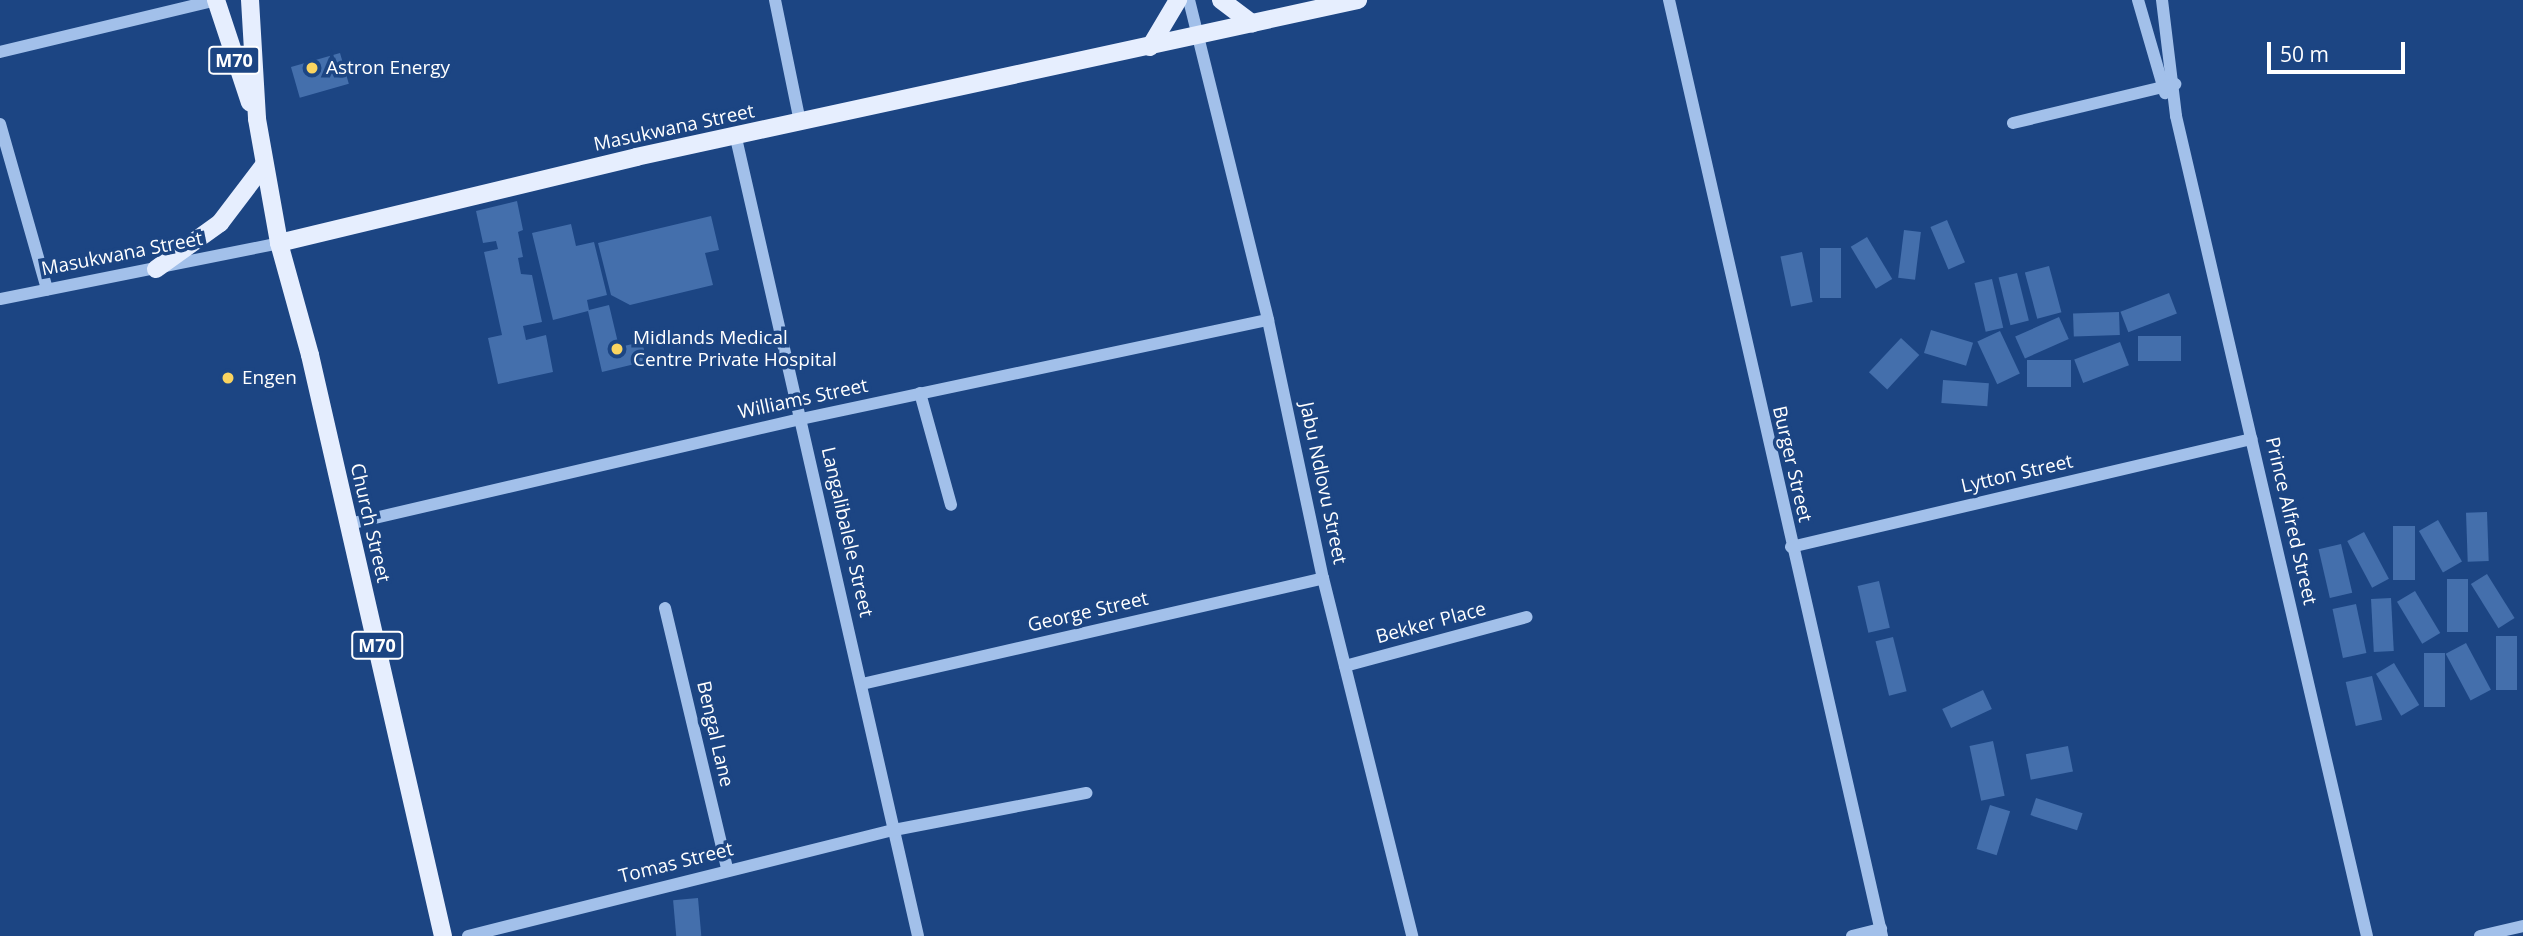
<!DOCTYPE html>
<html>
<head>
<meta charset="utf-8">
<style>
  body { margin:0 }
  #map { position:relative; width:2523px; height:936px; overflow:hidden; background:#1c4583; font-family:"Open Sans",sans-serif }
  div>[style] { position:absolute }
  .building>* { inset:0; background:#446fac; transform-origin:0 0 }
  .minor>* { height:12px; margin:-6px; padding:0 6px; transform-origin:6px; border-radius:6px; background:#a2c0ea }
  .major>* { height:18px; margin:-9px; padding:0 9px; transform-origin:9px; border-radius:9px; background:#e6eefe }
  .dots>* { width:19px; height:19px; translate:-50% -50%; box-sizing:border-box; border:4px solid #1c4583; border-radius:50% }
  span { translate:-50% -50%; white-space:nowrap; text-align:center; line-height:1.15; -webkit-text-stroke:7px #1c4583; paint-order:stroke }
  .shield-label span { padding:2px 5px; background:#1c4583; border:2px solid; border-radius:5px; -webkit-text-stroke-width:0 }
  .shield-label { font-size:18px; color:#fff; font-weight:700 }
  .poi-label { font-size:19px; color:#fff }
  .left { translate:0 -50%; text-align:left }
  .street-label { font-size:19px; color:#fff }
  .scale { position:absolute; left:2267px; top:42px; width:138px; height:32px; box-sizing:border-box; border:4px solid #fff; border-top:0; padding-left:9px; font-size:21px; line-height:24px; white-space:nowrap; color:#fff; -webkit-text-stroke:5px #1c4583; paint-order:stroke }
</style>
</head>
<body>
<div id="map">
  <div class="building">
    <i style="left:340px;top:53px;width:32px;height:51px;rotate:74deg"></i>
    <i style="clip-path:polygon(517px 201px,523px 230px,518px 232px,523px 257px,518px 258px,521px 274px,532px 275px,542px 322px,523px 326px,526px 340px,546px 335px,553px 372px,498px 384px,488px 338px,502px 335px,484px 252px,498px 249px,496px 241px,483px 243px,476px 211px)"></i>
    <i style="clip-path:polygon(711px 216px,719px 250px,705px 253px,713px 285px,630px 305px,611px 295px,598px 243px)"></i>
    <i style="left:1947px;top:220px;width:46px;height:18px;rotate:67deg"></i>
    <i style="clip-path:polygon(571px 224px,576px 246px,594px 242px,607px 295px,587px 300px,589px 310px,609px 305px,619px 347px,642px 342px,647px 361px,602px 372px,588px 311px,553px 320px,532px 233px)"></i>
    <i style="left:1904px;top:230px;width:17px;height:48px;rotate:7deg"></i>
    <i style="left:1867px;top:237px;width:49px;height:19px;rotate:59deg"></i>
    <i style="left:1820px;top:248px;width:21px;height:50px"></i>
    <i style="left:1802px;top:252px;width:51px;height:22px;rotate:78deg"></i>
    <i style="left:2049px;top:266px;width:48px;height:25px;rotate:75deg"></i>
    <i style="left:2017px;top:273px;width:49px;height:19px;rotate:76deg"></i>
    <i style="left:1992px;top:279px;width:50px;height:18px;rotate:77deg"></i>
    <i style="left:2169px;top:293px;width:22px;height:52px;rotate:69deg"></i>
    <i style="left:2119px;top:312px;width:23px;height:46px;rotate:88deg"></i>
    <i style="left:2059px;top:317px;width:24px;height:48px;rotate:66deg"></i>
    <i style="left:1931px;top:330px;width:44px;height:24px;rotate:17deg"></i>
    <i style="left:2000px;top:331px;width:47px;height:25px;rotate:65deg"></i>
    <i style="left:2138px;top:336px;width:43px;height:25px"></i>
    <i style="left:1901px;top:338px;width:25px;height:47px;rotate:43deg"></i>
    <i style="left:2120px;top:342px;width:25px;height:49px;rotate:69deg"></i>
    <i style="left:2071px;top:360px;width:27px;height:44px;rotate:90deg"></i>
    <i style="left:1943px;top:380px;width:46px;height:23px;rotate:4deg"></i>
    <i style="left:2487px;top:512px;width:49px;height:21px;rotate:88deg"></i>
    <i style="left:2438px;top:520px;width:48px;height:22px;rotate:60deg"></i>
    <i style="left:2415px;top:526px;width:54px;height:22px;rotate:90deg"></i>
    <i style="left:2364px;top:532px;width:53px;height:19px;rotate:62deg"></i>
    <i style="left:2341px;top:544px;width:50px;height:23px;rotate:77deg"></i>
    <i style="left:2487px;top:574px;width:52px;height:19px;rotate:58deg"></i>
    <i style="left:2447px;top:579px;width:21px;height:53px"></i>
    <i style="left:1879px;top:581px;width:48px;height:22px;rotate:77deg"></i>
    <i style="left:2415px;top:591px;width:49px;height:21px;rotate:59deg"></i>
    <i style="left:2391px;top:598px;width:53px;height:20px;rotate:87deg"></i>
    <i style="left:2356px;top:604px;width:50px;height:24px;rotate:78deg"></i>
    <i style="left:2496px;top:636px;width:21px;height:54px"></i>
    <i style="left:1893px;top:637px;width:56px;height:18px;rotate:76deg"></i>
    <i style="left:2466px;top:643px;width:53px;height:23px;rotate:62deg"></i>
    <i style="left:2424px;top:653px;width:21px;height:54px"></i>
    <i style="left:2394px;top:663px;width:49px;height:21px;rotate:59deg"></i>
    <i style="left:2372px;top:676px;width:45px;height:27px;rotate:77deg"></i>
    <i style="left:1983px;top:690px;width:21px;height:45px;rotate:65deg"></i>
    <i style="left:1993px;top:741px;width:56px;height:24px;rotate:78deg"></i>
    <i style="left:2068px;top:746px;width:26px;height:43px;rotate:79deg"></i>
    <i style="left:2036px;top:798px;width:49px;height:18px;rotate:18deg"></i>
    <i style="left:1990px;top:805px;width:21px;height:46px;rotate:17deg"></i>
    <i style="left:698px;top:898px;width:38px;height:25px;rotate:85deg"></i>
  </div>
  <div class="minor">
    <i style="left:775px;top:0;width:125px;rotate:78.4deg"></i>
    <i style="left:1189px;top:0;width:330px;rotate:76.1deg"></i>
    <i style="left:1268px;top:320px;width:264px;rotate:78deg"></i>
    <i style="left:1323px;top:578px;width:369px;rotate:76deg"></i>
    <i style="left:1669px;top:0;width:960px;rotate:77.18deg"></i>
    <i style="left:2138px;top:0;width:97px;rotate:73.8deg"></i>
    <i style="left:2162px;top:0;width:117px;rotate:83.1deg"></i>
    <i style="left:2176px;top:116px;width:842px;rotate:76.89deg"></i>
    <i style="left:0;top:52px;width:222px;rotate:-13.5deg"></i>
    <i style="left:2013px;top:123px;width:167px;rotate:-13.5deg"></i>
    <i style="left:0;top:124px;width:172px;rotate:74.1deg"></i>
    <i style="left:736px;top:138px;width:818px;rotate:77.15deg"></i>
    <i style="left:0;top:299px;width:285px;rotate:-11.3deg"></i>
    <i style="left:920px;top:393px;width:116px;rotate:74.5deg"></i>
    <i style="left:349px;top:524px;width:464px;rotate:-13.1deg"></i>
    <i style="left:801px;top:419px;width:477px;rotate:-12deg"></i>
    <i style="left:1791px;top:547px;width:473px;rotate:-13.2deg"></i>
    <i style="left:665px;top:608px;width:268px;rotate:76.6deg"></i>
    <i style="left:1345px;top:666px;width:188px;rotate:-15.1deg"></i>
    <i style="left:862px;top:684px;width:473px;rotate:-12.9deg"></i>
    <i style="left:468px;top:936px;width:439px;rotate:-14deg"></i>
    <i style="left:894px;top:830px;width:196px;rotate:-10.9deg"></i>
    <i style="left:1852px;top:936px;width:30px;rotate:-14deg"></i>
    <i style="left:2480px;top:936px;width:44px;rotate:-13.1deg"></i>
  </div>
  <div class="major">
    <i style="left:216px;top:0;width:108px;rotate:71.7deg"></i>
    <i style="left:250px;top:0;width:119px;rotate:86.6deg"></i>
    <i style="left:257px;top:119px;width:126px;rotate:79.9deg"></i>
    <i style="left:279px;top:243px;width:116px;rotate:74.5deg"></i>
    <i style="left:310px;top:355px;width:596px;rotate:77.11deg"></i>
    <i style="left:1221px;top:0;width:39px;rotate:37deg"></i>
    <i style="left:1150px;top:47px;width:55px;rotate:-59.2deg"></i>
    <i style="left:279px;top:243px;width:367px;rotate:-13.5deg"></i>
    <i style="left:636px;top:157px;width:739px;rotate:-12.27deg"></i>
    <i style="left:156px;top:269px;width:79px;rotate:-35.7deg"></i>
    <i style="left:220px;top:223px;width:73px;rotate:-52.8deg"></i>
  </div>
  <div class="dots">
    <i style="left:312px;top:68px;background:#fad460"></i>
    <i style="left:617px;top:349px;background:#fad460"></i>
    <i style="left:228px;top:378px;background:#fad460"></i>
  </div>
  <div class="shield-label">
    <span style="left:234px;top:60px">M70</span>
    <span style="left:377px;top:645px">M70</span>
  </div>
  <div class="poi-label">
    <span class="left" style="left:326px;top:68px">Astron Energy</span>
    <span class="left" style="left:633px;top:349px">Midlands Medical<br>Centre Private Hospital</span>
    <span class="left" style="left:242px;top:378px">Engen</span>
  </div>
  <div class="street-label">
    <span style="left:674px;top:128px;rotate:-12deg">Masukwana Street</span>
    <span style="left:122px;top:254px;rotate:-11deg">Masukwana Street</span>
    <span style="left:803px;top:399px;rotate:-12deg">Williams Street</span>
    <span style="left:1792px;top:464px;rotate:77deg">Burger Street</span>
    <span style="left:2017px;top:474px;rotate:-13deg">Lytton Street</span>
    <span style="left:1323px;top:483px;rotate:78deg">Jabu Ndlovu Street</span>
    <span style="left:2291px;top:521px;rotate:77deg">Prince Alfred Street</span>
    <span style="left:370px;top:523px;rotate:77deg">Church Street</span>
    <span style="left:847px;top:532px;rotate:77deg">Langalibalele Street</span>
    <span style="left:1088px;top:612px;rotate:-13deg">George Street</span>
    <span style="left:1431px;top:623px;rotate:-15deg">Bekker Place</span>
    <span style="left:715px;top:734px;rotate:77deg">Bengal Lane</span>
    <span style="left:676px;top:863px;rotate:-14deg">Tomas Street</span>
  </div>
  <div class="scale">50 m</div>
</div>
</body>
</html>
